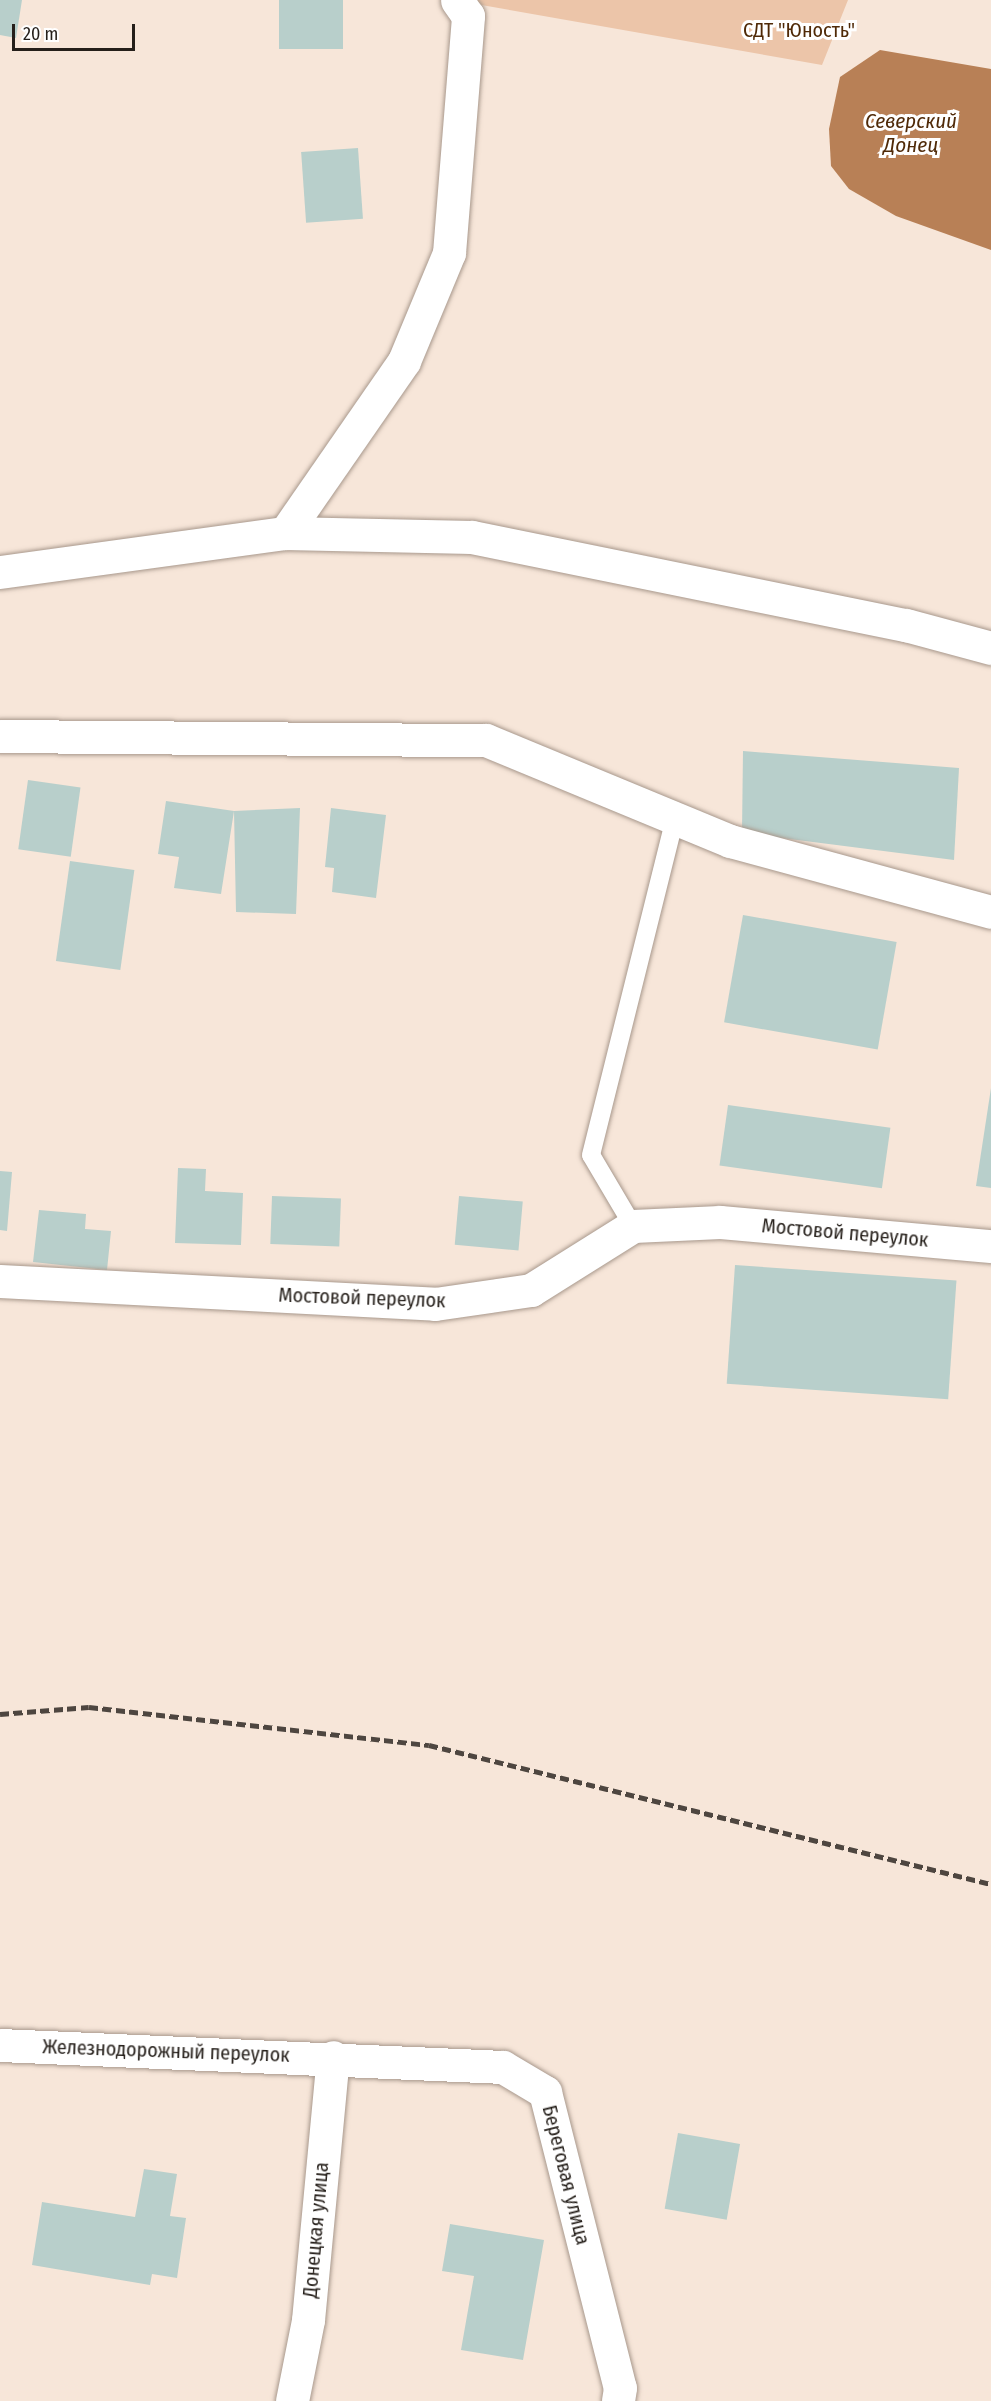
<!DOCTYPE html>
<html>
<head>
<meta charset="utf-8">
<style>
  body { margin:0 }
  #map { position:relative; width:991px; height:2401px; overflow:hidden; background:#f7e6d9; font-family:"Fira Sans Condensed",sans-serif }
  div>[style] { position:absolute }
  .green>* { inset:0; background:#ecc5a9 }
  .water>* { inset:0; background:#b88056 }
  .building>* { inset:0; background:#b8cfcb; transform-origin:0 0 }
  .roads { filter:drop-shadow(0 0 2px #a8988c) drop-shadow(0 0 2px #a8988c) }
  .lane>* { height:18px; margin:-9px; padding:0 9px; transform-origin:9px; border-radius:9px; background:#fff }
  .street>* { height:33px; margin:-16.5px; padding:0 16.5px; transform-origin:16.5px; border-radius:16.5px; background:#fff }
  .rail>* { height:4.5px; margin-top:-2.25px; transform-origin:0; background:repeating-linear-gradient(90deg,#4e4640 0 9px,transparent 0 13.5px) }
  span { translate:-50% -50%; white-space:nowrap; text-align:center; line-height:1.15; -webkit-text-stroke:6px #fff; paint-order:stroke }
  .park-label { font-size:20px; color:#4f2906 }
  .street-label { font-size:20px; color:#251f1a }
  .water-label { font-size:21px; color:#502a08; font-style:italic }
  .scale { position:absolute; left:12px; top:24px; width:123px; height:27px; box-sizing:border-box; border:3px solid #251f1a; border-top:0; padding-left:8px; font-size:18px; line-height:21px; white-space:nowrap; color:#251f1a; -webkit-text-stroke:4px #fff; paint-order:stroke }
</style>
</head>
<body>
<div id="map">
  <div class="green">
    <i style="clip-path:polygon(453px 0,848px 0,822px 65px)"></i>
  </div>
  <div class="water">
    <i style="clip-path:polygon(880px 50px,991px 69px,991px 250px,896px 216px,849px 189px,831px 166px,829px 129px,840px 77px)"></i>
  </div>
  <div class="building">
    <i style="clip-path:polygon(0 0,22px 0,16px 38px,0 35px)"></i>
    <i style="left:279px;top:0;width:64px;height:49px"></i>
    <i style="left:358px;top:148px;width:71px;height:57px;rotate:86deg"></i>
    <i style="clip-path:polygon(743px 751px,959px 768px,954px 860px,742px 833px)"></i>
    <i style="left:28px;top:780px;width:53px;height:70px;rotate:8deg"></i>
    <i style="clip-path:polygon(166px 801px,234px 811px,300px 808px,296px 914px,236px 912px,234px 811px,221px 894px,174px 888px,179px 857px,158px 854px)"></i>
    <i style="clip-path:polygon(331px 808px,386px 815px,376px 898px,332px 892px,334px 868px,325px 867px)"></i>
    <i style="left:70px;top:861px;width:65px;height:101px;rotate:8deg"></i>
    <i style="left:743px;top:915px;width:156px;height:109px;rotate:10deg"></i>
    <i style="clip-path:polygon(991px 1088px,991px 1188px,976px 1186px)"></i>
    <i style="left:728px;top:1105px;width:164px;height:61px;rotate:8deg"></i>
    <i style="clip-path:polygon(178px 1168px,206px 1169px,205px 1191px,243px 1193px,241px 1245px,175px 1243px)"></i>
    <i style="clip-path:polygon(0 1171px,12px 1172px,7px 1231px,0 1230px)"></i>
    <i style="left:272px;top:1196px;width:69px;height:48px;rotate:2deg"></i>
    <i style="left:459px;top:1196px;width:64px;height:49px;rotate:5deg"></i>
    <i style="clip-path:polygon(39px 1210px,86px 1214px,85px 1229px,111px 1231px,107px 1270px,33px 1262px)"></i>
    <i style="left:735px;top:1265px;width:222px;height:119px;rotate:4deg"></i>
    <i style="left:678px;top:2133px;width:63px;height:77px;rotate:10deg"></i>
    <i style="clip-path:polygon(144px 2169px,177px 2174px,170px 2216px,186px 2218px,177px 2278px,152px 2274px,150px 2285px,32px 2265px,42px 2202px,135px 2217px)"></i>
    <i style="clip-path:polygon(450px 2224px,544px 2240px,523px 2360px,461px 2350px,474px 2276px,442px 2271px)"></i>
  </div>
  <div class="roads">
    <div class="lane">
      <i style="left:633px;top:1226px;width:82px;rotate:-120.6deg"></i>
      <i style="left:591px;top:1155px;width:346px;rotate:-76deg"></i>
    </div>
    <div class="street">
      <i style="left:285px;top:533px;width:209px;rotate:-55.3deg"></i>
      <i style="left:404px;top:361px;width:117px;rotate:-67.4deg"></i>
      <i style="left:449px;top:253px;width:238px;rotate:-85.4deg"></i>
      <i style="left:468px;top:16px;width:19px;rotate:-125deg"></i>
      <i style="left:0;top:572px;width:288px;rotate:-7.8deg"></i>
      <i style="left:285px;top:533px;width:187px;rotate:1.2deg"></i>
      <i style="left:472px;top:537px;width:443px;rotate:11.5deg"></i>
      <i style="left:906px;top:625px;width:88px;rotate:15.1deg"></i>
      <i style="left:0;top:736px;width:486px;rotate:0.5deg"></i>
      <i style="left:486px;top:740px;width:264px;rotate:22.5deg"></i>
      <i style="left:730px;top:841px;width:270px;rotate:15.2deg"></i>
      <i style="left:0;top:1281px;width:436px;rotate:3deg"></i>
      <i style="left:435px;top:1304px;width:97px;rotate:-8.3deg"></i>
      <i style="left:531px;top:1290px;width:120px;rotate:-32.1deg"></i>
      <i style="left:633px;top:1226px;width:87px;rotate:-2.6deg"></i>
      <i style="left:720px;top:1222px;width:272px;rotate:5.1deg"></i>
      <i style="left:0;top:2045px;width:503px;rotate:2.5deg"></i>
      <i style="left:503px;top:2067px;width:49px;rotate:30.8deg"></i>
      <i style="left:545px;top:2092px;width:305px;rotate:75.8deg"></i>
      <i style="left:620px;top:2388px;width:13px;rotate:99deg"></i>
      <i style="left:292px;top:2401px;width:83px;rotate:-78.8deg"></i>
      <i style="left:308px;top:2320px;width:264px;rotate:-84.6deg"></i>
    </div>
  </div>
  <div class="rail">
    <i style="left:0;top:1714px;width:89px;rotate:-4.5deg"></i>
    <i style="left:89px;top:1707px;width:342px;rotate:6.4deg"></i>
    <i style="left:429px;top:1745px;width:579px;rotate:13.89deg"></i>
  </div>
  <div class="park-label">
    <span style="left:799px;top:30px">СДТ "Юность"</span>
  </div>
  <div class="street-label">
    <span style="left:845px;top:1233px;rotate:5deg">Мостовой переулок</span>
    <span style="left:362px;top:1298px;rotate:2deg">Мостовой переулок</span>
    <span style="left:166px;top:2051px;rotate:2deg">Железнодорожный переулок</span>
    <span style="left:566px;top:2175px;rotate:76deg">Береговая улица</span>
    <span style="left:316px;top:2230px;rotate:-85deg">Донецкая улица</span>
  </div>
  <div class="water-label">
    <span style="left:911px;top:133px">Северский<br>Донец</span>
  </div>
  <div class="scale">20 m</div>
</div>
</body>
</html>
